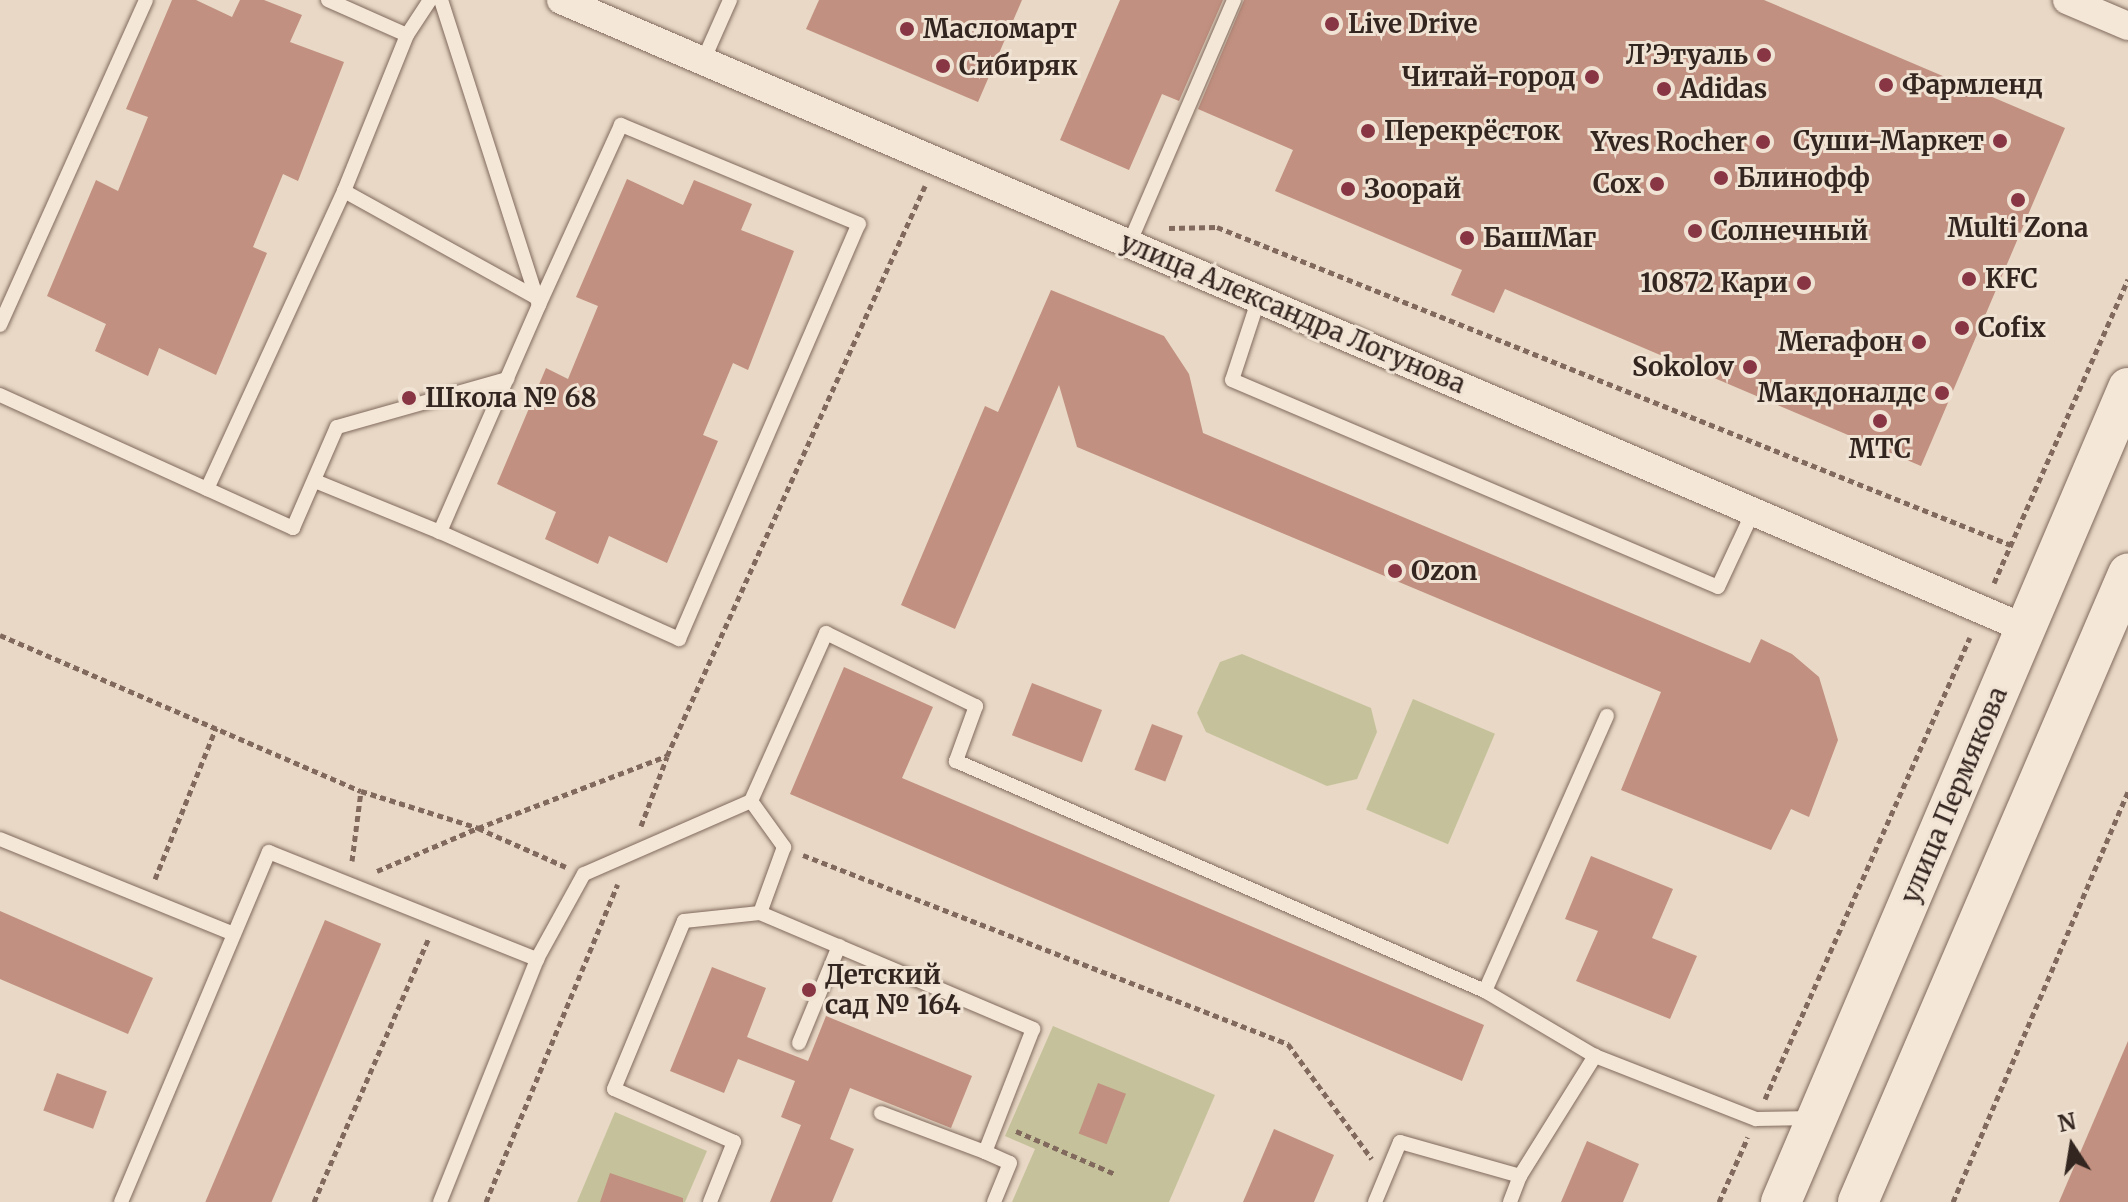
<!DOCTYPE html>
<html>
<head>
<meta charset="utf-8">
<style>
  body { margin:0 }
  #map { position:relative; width:2128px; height:1202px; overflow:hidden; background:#e8d8c5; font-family:Merriweather,serif }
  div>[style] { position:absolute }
  .green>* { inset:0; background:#c5c29b; transform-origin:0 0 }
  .building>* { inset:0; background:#c19080; transform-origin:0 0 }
  .path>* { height:5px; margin-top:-2.5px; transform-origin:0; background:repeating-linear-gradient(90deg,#816a5d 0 6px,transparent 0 10px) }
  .roads { filter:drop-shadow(0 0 2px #816a5d) drop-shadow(0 0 2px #816a5d) }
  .service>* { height:14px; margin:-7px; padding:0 7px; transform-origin:7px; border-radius:7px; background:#f4e7d7 }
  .minor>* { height:28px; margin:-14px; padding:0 14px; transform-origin:14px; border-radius:14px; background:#f4e7d7 }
  .secondary>* { height:40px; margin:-20px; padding:0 20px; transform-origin:20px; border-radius:20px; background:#f4e7d7 }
  .dots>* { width:22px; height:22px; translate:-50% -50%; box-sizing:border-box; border:4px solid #f0e3d4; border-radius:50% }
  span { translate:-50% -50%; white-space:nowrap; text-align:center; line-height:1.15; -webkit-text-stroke:6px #f0e3d4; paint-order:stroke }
  .poi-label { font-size:26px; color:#33251f; font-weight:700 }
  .left { translate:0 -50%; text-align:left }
  .right { translate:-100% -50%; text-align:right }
  .street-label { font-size:26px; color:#33251f }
  .north { position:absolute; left:2032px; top:1106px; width:80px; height:80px; -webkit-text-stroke:6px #f0e3d4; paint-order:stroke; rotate:348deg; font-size:22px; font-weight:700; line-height:32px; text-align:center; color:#33251f }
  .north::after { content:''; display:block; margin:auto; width:28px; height:36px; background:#33251f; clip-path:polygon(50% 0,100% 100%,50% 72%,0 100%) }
</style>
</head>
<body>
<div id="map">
  <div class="green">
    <i style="clip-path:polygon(1242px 654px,1371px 708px,1377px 732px,1357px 779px,1327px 786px,1206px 732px,1197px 713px,1220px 662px)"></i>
    <i style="left:1413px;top:699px;width:89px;height:120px;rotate:23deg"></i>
    <i style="clip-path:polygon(1053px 1026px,1215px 1095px,1169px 1202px,1012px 1202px,1035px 1149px,1005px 1136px)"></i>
    <i style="clip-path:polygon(615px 1112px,707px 1151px,685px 1202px,577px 1202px)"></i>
  </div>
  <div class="building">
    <i style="clip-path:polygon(172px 0,196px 0,232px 17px,240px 0,264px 0,302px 15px,290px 42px,344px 62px,298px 181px,283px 174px,253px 247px,267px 253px,216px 375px,159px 348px,148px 376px,95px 351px,106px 324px,47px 296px,96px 180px,118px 191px,148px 117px,126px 109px)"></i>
    <i style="clip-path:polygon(819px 0,1022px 0,978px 102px,806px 29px)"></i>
    <i style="clip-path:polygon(1120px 0,1223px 0,1179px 101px,1162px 94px,1129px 170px,1060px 140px)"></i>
    <i style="clip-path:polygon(1244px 0,1764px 0,2065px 128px,1921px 466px,1505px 289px,1494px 313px,1451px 295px,1462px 270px,1275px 191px,1293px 150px,1198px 109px)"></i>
    <i style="clip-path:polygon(627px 179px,683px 205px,694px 180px,752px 204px,741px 230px,794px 251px,748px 370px,733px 363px,703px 435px,718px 441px,667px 563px,609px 536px,598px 564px,545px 539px,556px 512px,497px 484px,546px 368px,568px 379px,598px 306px,576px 297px)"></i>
    <i style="clip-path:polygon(1051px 290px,1164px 336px,1189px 374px,1203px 433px,1750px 663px,1761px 639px,1792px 654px,1819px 677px,1838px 740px,1809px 817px,1791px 809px,1771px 850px,1621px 790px,1661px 692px,1077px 447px,1059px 385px,955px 629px,901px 605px,985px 406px,998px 412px)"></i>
    <i style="clip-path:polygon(844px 667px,933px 707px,902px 778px,1484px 1025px,1462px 1081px,790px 794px)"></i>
    <i style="left:1032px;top:683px;width:75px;height:56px;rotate:21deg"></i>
    <i style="left:1152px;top:724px;width:33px;height:49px;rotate:21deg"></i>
    <i style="clip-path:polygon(1591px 856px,1673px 889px,1652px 938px,1697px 956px,1670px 1019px,1576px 981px,1598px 931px,1565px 919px)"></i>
    <i style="clip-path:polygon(0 911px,153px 978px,128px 1034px,0 979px)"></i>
    <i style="left:325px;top:920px;width:61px;height:306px;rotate:23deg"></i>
    <i style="clip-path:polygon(712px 967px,766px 988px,747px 1037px,808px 1061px,826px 1016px,972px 1076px,951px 1128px,850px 1088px,830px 1139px,854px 1149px,832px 1202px,770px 1202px,801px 1125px,781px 1117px,795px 1081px,738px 1059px,724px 1093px,670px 1071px)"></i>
    <i style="clip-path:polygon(2128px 1041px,2128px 1202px,2059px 1202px)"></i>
    <i style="left:57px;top:1073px;width:53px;height:40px;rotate:20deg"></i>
    <i style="left:1098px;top:1083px;width:30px;height:54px;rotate:21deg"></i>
    <i style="clip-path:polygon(1274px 1129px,1334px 1155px,1314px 1202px,1243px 1202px)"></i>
    <i style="clip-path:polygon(1587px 1141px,1639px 1164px,1623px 1202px,1561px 1202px)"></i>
    <i style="clip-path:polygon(610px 1173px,683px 1198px,683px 1202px,600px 1202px)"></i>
  </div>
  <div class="path">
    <i style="left:1169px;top:228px;width:48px;rotate:-1.2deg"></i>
    <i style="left:1217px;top:227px;width:855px;rotate:21.83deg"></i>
    <i style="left:1994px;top:583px;width:332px;rotate:-66.2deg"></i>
    <i style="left:0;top:635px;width:393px;rotate:23.4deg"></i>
    <i style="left:361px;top:791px;width:123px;rotate:17.5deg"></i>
    <i style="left:478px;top:828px;width:202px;rotate:-20.9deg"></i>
    <i style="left:667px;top:756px;width:626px;rotate:-65.65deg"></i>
    <i style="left:641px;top:826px;width:74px;rotate:-69.4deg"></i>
    <i style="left:803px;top:855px;width:521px;rotate:21.29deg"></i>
    <i style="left:1288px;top:1044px;width:142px;rotate:53.9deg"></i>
    <i style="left:352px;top:861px;width:71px;rotate:-82.7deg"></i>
    <i style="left:377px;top:871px;width:110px;rotate:-23.1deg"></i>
    <i style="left:478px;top:828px;width:96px;rotate:23.9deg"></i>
    <i style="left:155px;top:879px;width:163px;rotate:-68deg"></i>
    <i style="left:1765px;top:1099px;width:505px;rotate:-66.07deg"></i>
    <i style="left:1016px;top:1131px;width:108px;rotate:23.5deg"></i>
    <i style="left:314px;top:1202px;width:289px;rotate:-66.5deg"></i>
    <i style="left:486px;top:1202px;width:344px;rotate:-67.5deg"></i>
    <i style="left:1719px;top:1202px;width:71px;rotate:-66deg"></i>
    <i style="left:1953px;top:1202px;width:446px;rotate:-66.9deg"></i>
  </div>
  <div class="roads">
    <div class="service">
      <i style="left:328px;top:0;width:86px;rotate:23.9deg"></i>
      <i style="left:407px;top:35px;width:168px;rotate:112deg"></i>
      <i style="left:344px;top:191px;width:221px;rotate:29deg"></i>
      <i style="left:441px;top:0;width:320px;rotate:72.2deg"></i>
      <i style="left:539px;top:305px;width:248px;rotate:113.6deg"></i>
      <i style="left:440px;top:532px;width:262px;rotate:24.1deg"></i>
      <i style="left:679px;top:639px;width:452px;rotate:-66.6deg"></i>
      <i style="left:859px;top:224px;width:258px;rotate:-157.4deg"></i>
      <i style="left:621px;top:125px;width:198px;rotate:114.5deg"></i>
      <i style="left:407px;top:35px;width:42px;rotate:-56.7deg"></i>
      <i style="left:703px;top:61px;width:67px;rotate:-66.1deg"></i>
      <i style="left:1129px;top:244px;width:266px;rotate:-66.7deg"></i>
      <i style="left:1259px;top:298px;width:86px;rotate:108.2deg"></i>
      <i style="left:1232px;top:380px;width:528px;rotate:23.07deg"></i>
      <i style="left:1718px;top:587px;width:83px;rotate:-65deg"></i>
      <i style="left:0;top:325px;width:356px;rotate:-65.8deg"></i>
      <i style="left:0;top:395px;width:322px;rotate:24.4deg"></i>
      <i style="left:293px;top:528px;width:110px;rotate:-66.5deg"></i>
      <i style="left:337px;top:427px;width:177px;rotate:-15.8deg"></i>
      <i style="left:315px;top:481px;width:135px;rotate:22.2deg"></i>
      <i style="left:207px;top:489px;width:328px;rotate:-65.3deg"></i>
      <i style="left:751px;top:801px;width:57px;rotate:54.3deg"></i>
      <i style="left:784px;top:847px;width:70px;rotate:110deg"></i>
      <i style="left:0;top:839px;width:250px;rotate:22.1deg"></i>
      <i style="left:1485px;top:991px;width:301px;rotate:-66.1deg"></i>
      <i style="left:799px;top:1043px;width:105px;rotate:-67.6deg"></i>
      <i style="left:881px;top:1113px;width:111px;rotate:20.6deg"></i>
      <i style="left:121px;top:1202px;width:380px;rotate:-67.1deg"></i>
      <i style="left:269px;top:852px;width:289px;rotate:21.8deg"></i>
      <i style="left:440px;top:1202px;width:262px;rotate:-68.2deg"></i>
      <i style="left:537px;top:959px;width:97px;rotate:-61.1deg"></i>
      <i style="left:584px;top:874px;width:182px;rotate:-23.6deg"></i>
      <i style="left:751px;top:801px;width:184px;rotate:-65.9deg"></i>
      <i style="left:826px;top:633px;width:167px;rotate:26deg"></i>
      <i style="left:976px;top:706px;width:59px;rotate:110deg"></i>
      <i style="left:956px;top:761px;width:577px;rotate:23.5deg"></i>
      <i style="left:1485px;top:991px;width:128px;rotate:30.6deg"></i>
      <i style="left:1595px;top:1056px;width:173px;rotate:21.4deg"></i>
      <i style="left:1756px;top:1119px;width:57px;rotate:-1deg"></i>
      <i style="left:710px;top:1202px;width:65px;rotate:-68.2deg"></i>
      <i style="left:734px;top:1142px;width:131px;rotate:-156.2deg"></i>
      <i style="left:614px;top:1089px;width:182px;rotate:-67.4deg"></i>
      <i style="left:684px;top:921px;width:76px;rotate:-6deg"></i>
      <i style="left:760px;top:913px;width:297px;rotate:23deg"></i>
      <i style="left:1033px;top:1029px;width:132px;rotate:111.3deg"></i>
      <i style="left:985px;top:1152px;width:27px;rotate:24deg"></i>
      <i style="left:1010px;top:1163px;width:42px;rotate:112.3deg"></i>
      <i style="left:1375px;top:1202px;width:65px;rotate:-67.4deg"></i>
      <i style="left:1400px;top:1142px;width:125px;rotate:15.8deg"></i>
      <i style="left:1520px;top:1176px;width:142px;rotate:-58deg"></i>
      <i style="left:1510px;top:1202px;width:28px;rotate:-69deg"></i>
    </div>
    <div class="minor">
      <i style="left:561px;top:0;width:1592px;rotate:23.23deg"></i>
      <i style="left:2067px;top:0;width:66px;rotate:23.1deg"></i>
    </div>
    <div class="secondary">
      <i style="left:1781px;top:1202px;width:885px;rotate:-66.91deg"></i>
      <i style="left:1858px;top:1202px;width:684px;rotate:-66.74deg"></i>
    </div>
  </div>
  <div class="dots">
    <i style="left:1332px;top:24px;background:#883544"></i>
    <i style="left:907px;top:29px;background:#883544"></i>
    <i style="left:1764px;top:55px;background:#883544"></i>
    <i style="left:943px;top:66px;background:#883544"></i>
    <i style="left:1592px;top:77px;background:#883544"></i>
    <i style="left:1886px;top:85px;background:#883544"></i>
    <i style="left:1664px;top:89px;background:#883544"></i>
    <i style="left:1368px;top:131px;background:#883544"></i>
    <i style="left:2000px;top:141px;background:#883544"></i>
    <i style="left:1763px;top:142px;background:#883544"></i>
    <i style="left:1721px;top:178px;background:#883544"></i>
    <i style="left:1657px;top:184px;background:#883544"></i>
    <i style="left:1348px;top:189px;background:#883544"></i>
    <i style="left:2018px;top:200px;background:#883544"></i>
    <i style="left:1695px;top:231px;background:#883544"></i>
    <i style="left:1467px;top:238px;background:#883544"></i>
    <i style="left:1969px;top:279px;background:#883544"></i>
    <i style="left:1804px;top:283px;background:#883544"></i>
    <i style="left:1962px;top:328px;background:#883544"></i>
    <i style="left:1919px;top:342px;background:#883544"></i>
    <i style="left:1750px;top:367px;background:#883544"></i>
    <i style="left:1942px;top:393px;background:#883544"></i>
    <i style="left:409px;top:398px;background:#883544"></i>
    <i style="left:1880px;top:421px;background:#883544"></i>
    <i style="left:1395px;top:571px;background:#883544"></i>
    <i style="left:809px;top:990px;background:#883544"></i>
  </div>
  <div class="poi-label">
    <span class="left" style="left:1348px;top:24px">Live Drive</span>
    <span class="left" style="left:923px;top:29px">Масломарт</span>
    <span class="right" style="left:1748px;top:55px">Л’Этуаль</span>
    <span class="left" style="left:959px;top:66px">Сибиряк</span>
    <span class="right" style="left:1576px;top:77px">Читай-город</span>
    <span class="left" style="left:1902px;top:85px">Фармленд</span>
    <span class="left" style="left:1680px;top:89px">Adidas</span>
    <span class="left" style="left:1384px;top:131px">Перекрёсток</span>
    <span class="right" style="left:1984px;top:141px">Суши-Маркет</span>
    <span class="right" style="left:1747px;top:142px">Yves Rocher</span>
    <span class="left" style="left:1737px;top:178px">Блинофф</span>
    <span class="right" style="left:1641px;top:184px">Cox</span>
    <span class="left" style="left:1364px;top:189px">Зоорай</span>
    <span style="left:2018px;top:228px">Multi Zona</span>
    <span class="left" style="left:1711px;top:231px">Солнечный</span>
    <span class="left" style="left:1483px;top:238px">БашМаг</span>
    <span class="left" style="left:1985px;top:279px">KFC</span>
    <span class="right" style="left:1788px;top:283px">10872 Кари</span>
    <span class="left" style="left:1978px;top:328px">Cofix</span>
    <span class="right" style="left:1903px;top:342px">Мегафон</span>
    <span class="right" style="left:1734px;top:367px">Sokolov</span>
    <span class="right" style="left:1926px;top:393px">Макдоналдс</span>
    <span class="left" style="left:425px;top:398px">Школа № 68</span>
    <span style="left:1880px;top:449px">МТС</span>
    <span class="left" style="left:1411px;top:571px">Ozon</span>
    <span class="left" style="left:825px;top:990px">Детский<br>сад № 164</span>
  </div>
  <div class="street-label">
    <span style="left:1293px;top:313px;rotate:23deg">улица Александра Логунова</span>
    <span style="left:1954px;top:795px;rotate:-67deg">улица Пермякова</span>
  </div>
  <div class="north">N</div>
</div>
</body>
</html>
